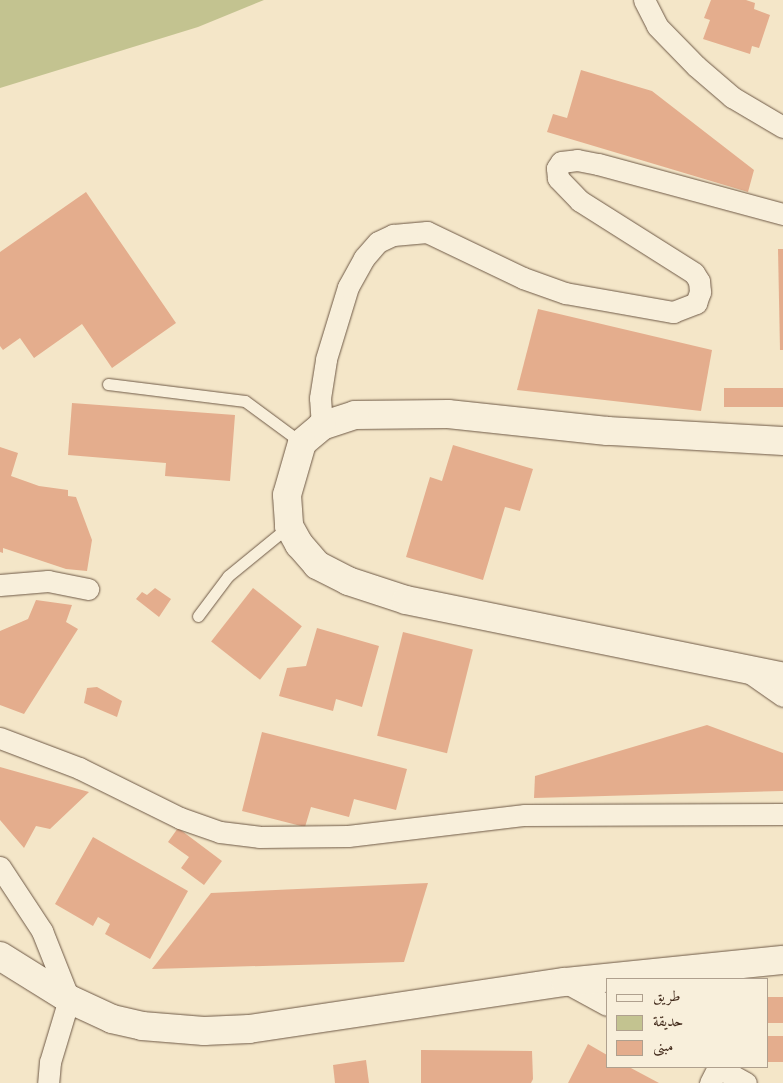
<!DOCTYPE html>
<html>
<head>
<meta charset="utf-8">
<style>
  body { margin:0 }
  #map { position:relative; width:783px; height:1083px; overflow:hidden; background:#f4e6c8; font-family:"Sorts Mill Goudy",Amiri,serif }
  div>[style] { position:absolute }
  .green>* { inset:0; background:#c3c390 }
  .building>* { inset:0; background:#e4ad8d; transform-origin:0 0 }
  .roads { filter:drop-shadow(0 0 1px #6e5946) drop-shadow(0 0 1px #6e5946) }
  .lane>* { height:11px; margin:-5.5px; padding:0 5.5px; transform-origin:5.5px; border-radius:5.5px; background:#f8efdb }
  .street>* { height:21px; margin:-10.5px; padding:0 10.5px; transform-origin:10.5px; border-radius:10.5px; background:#f8efdb }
  .secondary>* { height:28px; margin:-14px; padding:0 14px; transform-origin:14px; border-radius:14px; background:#f8efdb }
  span { translate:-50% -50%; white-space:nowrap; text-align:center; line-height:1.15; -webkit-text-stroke:4px #f8efdb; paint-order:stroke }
  .legend { position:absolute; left:606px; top:978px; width:162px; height:90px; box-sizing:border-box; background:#f8efdb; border:1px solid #afa08e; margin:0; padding:6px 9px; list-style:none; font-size:15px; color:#422a1b }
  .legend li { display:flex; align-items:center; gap:10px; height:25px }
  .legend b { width:25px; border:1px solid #afa08e }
</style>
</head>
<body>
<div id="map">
  <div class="green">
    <i style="clip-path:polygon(0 0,264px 0,198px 27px,0 88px)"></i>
  </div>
  <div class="building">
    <i style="clip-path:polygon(711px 0,746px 0,755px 3px,754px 9px,770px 15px,759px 48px,752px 46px,750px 54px,703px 39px,710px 20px,704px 18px)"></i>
    <i style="clip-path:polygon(581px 70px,652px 91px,754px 170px,748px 192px,547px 132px,553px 114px,567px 118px)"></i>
    <i style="clip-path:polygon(86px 192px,176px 323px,112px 368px,82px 324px,34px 358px,20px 338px,3px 350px,0 346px,0 252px)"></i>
    <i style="clip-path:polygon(778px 249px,783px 249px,783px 350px,780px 350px)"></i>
    <i style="clip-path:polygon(538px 309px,712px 350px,701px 411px,517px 390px)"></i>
    <i style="left:783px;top:388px;width:19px;height:59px;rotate:90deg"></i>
    <i style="clip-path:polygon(72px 403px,235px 415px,230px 481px,165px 476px,166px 463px,68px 455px)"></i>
    <i style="clip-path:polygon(453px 445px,533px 469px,520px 511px,505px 507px,483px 580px,406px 557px,430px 477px,442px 481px)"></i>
    <i style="clip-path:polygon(0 447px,18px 453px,11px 476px,39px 486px,68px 490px,68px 496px,76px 497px,92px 540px,87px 571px,66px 569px,3px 548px,3px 553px,0 552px)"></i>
    <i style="clip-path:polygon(155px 588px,171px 599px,159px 617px,136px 599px,142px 592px,147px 595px)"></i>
    <i style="left:253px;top:588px;width:62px;height:68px;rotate:38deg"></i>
    <i style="clip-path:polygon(36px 600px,72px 605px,66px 622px,78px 629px,24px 714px,0 705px,0 631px,28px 619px)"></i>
    <i style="clip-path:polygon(317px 628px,379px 646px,362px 707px,336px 699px,333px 711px,279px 696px,287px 668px,306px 666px)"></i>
    <i style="left:403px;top:632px;width:72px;height:107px;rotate:14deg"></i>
    <i style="clip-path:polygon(97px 687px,122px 701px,117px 717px,84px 703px,87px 688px)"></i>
    <i style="clip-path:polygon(707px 725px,783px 753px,783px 791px,534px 798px,535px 776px)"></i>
    <i style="clip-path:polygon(262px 732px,407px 769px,396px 810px,354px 799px,349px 817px,311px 807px,305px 827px,242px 811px)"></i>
    <i style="clip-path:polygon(0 767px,89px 792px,50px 829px,36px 826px,24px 848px,0 820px)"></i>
    <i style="clip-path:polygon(178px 828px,222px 861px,204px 885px,181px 868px,189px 857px,168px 842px)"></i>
    <i style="clip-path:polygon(93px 837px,188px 891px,150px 959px,105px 934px,110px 924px,98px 917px,93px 926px,55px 904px)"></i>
    <i style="clip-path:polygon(428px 883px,404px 962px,152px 969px,211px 893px)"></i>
    <i style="left:783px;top:997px;width:26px;height:16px;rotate:90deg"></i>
    <i style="left:783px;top:1036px;width:26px;height:16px;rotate:90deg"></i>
    <i style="clip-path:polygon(588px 1044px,607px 1055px,607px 1067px,629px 1067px,659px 1083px,568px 1083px)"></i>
    <i style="clip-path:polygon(421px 1050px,532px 1051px,533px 1079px,531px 1083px,421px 1083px)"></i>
    <i style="clip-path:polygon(366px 1060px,369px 1083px,335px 1083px,333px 1065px)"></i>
  </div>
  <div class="roads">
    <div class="lane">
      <i style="left:108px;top:384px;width:138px;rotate:7.1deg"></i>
      <i style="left:245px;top:401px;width:71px;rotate:36.4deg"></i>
      <i style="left:198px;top:616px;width:50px;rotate:-53.1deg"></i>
      <i style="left:228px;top:576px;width:79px;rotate:-39.3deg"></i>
    </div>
    <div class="street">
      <i style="left:644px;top:0;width:29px;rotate:63deg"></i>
      <i style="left:657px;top:26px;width:56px;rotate:45.7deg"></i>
      <i style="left:696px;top:66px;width:48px;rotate:40.7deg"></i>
      <i style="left:732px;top:97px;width:59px;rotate:30.5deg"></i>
      <i style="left:322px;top:426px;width:28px;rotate:-94deg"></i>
      <i style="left:320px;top:398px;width:39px;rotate:-81deg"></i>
      <i style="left:326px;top:359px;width:75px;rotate:-73deg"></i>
      <i style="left:348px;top:287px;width:33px;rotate:-61deg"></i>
      <i style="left:364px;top:258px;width:21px;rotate:-49deg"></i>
      <i style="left:378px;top:242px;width:17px;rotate:-25deg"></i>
      <i style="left:393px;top:235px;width:34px;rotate:-5deg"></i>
      <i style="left:427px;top:232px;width:106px;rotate:25.6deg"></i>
      <i style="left:523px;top:278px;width:45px;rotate:19.7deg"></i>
      <i style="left:565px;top:293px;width:110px;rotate:10deg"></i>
      <i style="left:673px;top:312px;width:25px;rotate:-21deg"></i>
      <i style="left:696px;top:303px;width:12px;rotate:-70deg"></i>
      <i style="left:700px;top:292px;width:11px;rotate:-95deg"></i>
      <i style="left:699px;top:281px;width:9px;rotate:-122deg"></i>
      <i style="left:694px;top:273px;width:135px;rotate:-147.7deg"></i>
      <i style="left:580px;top:201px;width:32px;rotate:-134deg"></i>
      <i style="left:558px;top:178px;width:10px;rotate:-96deg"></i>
      <i style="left:557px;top:168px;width:7px;rotate:-56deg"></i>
      <i style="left:561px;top:162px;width:16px;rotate:-7deg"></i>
      <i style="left:577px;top:160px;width:21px;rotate:11deg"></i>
      <i style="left:598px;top:164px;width:192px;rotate:15.1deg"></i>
      <i style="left:0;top:585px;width:48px;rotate:-4.8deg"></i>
      <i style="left:48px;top:581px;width:41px;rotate:11.3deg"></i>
      <i style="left:750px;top:673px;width:40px;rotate:34.9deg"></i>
      <i style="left:0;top:738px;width:85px;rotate:20.8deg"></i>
      <i style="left:79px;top:768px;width:113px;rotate:26.3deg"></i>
      <i style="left:180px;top:818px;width:42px;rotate:19.3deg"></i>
      <i style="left:220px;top:832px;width:39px;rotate:7deg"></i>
      <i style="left:259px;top:837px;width:89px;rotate:-0.6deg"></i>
      <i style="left:348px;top:836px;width:178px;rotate:-6.8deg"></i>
      <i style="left:525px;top:815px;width:258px;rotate:-0.2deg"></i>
      <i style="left:0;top:867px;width:77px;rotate:56.7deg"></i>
      <i style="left:42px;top:931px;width:73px;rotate:68.3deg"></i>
      <i style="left:69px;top:999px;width:66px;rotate:106.8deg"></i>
      <i style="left:50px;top:1062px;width:21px;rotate:95deg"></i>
      <i style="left:565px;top:982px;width:48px;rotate:28.7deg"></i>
      <i style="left:717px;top:1067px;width:33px;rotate:29deg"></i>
      <i style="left:710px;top:1083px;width:18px;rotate:-63deg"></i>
    </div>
    <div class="secondary">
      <i style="left:783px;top:441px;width:176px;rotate:-176.7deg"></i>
      <i style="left:607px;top:431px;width:160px;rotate:-173.9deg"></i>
      <i style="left:448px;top:414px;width:93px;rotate:179.4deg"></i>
      <i style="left:355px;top:415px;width:35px;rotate:162deg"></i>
      <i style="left:322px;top:426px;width:26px;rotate:140deg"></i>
      <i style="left:302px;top:443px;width:54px;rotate:106.1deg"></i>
      <i style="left:287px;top:495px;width:31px;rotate:86deg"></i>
      <i style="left:289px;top:526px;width:21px;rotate:61deg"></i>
      <i style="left:299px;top:544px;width:28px;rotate:49deg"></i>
      <i style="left:317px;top:565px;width:35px;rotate:27deg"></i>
      <i style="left:348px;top:581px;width:61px;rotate:18.1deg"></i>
      <i style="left:406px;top:600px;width:385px;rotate:11.5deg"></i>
      <i style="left:0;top:956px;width:81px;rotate:31.9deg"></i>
      <i style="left:69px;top:999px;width:47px;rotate:24.9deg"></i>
      <i style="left:112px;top:1019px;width:31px;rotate:13deg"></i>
      <i style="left:142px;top:1026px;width:62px;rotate:4.6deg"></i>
      <i style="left:204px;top:1031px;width:45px;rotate:-2.5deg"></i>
      <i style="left:249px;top:1029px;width:319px;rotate:-8.5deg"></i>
      <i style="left:565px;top:982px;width:219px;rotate:-5.8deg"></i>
    </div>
  </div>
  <ul class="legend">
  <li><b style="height:6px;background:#f8efdb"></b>طريق</li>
  <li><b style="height:14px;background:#c3c390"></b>حديقة</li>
  <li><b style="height:14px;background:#e4ad8d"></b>مبنى</li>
  </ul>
</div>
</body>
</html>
